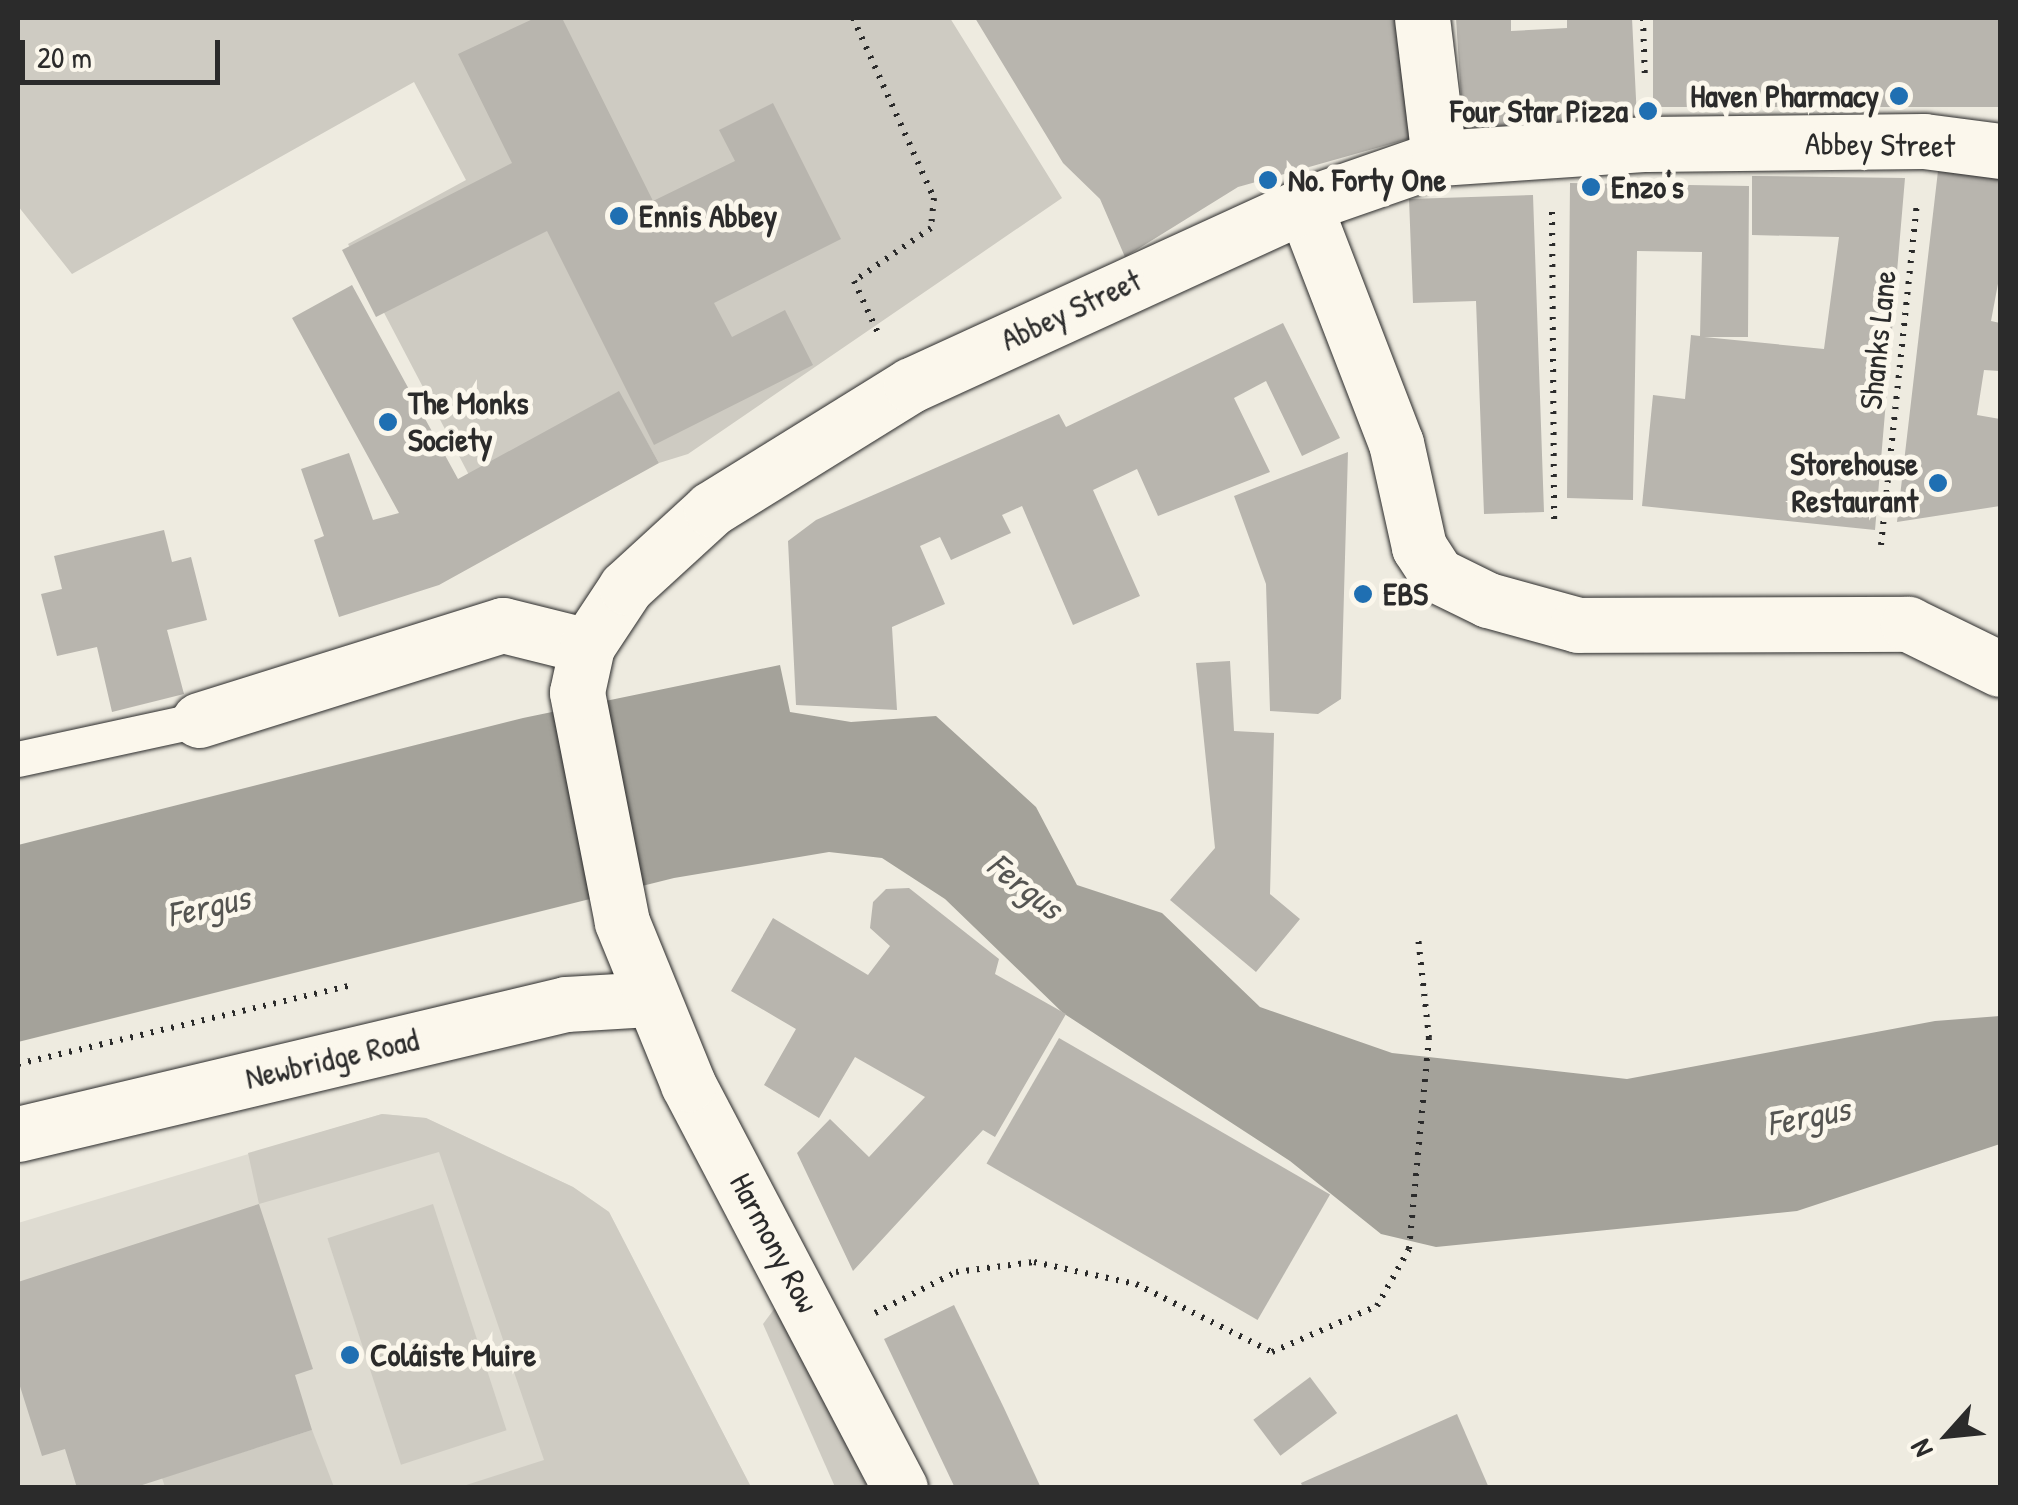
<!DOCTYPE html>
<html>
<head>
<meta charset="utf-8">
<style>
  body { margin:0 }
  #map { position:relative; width:2018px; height:1505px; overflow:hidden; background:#eeebe0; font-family:"Patrick Hand",sans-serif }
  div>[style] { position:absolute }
  .built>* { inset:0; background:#dedbd1 }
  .green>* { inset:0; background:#cecbc2; transform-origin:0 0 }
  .water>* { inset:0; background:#a4a29a }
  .building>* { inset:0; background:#b8b5ae; transform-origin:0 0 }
  .path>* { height:6px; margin-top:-3px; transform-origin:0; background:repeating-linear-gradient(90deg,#2b2b2b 0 2.5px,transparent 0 10.5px) }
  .roads { filter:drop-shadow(0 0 2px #2b2b2b) drop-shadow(0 0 2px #2b2b2b) }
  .lane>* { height:35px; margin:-17.5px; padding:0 17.5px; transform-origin:17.5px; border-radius:17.5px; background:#fbf7ec }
  .street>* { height:55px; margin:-27.5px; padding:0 27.5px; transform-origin:27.5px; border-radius:27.5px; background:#fbf7ec }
  .secondary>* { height:55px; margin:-27.5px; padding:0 27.5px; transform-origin:27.5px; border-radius:27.5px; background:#fbf7ec }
  .dots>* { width:28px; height:28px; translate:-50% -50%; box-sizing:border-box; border:5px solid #fbf7ec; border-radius:50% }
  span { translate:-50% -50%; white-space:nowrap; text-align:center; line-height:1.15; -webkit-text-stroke:10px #fbf7ec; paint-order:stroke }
  .poi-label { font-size:32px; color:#2b2b2b; font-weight:700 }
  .right { translate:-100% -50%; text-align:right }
  .left { translate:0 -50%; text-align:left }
  .street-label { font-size:32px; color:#2b2b2b }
  .water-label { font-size:35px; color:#555552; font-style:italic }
  .frame { position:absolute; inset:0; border:20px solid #2b2b2b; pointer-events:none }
  .north { position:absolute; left:1898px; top:1385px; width:100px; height:100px; -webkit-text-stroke:8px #fbf7ec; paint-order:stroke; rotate:243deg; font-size:28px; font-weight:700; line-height:40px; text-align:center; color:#2b2b2b }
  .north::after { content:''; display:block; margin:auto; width:35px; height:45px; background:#2b2b2b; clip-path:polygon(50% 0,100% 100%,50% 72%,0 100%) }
  .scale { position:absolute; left:20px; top:40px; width:200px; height:45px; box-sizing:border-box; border:5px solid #2b2b2b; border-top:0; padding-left:12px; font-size:30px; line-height:35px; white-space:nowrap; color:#2b2b2b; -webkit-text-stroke:8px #fbf7ec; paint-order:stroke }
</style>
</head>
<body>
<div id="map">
  <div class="built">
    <i style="clip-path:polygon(382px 1114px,426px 1118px,573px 1187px,609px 1212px,751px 1487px,18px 1488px,18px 1223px)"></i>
  </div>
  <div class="green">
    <i style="clip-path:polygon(18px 18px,950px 18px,1062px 198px,688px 454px,659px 463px,618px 392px,469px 475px,348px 244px,466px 180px,414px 82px,72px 274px,18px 206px)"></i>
    <i style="clip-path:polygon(382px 1114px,426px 1118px,573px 1187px,609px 1212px,751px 1487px,460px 1487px,544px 1460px,439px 1152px,259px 1204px,248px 1153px)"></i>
    <i style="left:433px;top:1204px;width:238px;height:111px;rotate:72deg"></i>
    <i style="clip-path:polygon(783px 1297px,867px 1487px,835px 1487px,763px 1324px)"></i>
    <i style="clip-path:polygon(312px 1430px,334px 1487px,165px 1487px,162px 1478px)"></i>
  </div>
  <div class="water">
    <i style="clip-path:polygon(780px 665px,790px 712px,851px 722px,936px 716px,1036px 807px,1077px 885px,1162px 913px,1260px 1007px,1392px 1053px,1627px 1079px,1935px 1021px,2000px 1016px,2000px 1144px,1797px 1211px,1436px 1247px,1381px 1234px,1290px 1161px,1063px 1013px,945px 899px,882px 858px,829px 852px,674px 878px,18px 1042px,18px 845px,523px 718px)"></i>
  </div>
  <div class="building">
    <i style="clip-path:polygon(535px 18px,562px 18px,653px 201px,735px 161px,719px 130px,773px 103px,841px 239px,714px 303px,732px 337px,785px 310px,813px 365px,654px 445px,547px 231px,376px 317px,342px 250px,512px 163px,458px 54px)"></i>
    <i style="clip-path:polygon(975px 18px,1400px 18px,1412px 138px,1238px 187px,1125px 257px,1100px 199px,1063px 163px)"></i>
    <i style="clip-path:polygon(1456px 18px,1511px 18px,1511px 31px,1567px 28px,1567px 18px,1632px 18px,1637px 119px,1463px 128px)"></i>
    <i style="left:1653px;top:18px;width:347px;height:89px"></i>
    <i style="clip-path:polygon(1938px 171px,2000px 178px,2000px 273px,1991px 321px,2000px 323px,2000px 371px,1984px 370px,1977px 415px,2000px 419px,2000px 506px,1897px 522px)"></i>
    <i style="clip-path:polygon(1752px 176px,1905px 178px,1875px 530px,1642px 506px,1653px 395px,1685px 399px,1691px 335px,1700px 336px,1702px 252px,1637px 251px,1633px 500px,1567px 498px,1570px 183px,1749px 186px,1748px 337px,1704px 337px,1824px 349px,1839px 237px,1752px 235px)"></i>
    <i style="clip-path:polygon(1533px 195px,1544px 512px,1484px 514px,1476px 301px,1413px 303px,1409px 199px)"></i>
    <i style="clip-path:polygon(352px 285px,458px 479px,619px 391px,659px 463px,439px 585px,339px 617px,314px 540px,324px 536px,301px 469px,349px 453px,373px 520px,399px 513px,292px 318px)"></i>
    <i style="clip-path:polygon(1283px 323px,1340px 438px,1302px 456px,1266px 381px,1234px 398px,1270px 472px,1158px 516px,1137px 469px,1093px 490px,1140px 596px,1073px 625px,1022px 506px,1002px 515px,1011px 533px,951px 560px,940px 537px,920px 546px,945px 604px,892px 627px,897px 710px,796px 705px,788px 541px,816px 520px,1059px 414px,1066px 427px)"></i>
    <i style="clip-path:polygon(1348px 452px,1341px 699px,1318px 714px,1270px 711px,1266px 584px,1234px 496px)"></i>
    <i style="clip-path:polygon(164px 530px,172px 562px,191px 557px,207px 620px,167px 630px,184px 694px,112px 712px,97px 647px,57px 656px,41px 594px,62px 589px,54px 556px)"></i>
    <i style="clip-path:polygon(1230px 661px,1234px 731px,1274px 733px,1270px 894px,1300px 919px,1256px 972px,1170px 900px,1215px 848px,1196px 663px)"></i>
    <i style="clip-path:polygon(909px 888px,999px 959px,995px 974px,1066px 1014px,995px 1137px,983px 1130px,853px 1271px,797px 1153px,830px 1119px,869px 1157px,925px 1097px,855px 1057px,819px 1118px,764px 1085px,796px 1029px,731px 991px,773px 918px,868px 975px,890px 946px,870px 928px,873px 902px,886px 889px)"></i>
    <i style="left:1059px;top:1038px;width:313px;height:145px;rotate:30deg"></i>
    <i style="clip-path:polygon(259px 1204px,313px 1369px,295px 1375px,312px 1430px,133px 1488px,77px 1488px,65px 1449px,42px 1456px,18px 1380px,18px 1282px)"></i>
    <i style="clip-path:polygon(954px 1305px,1004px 1408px,1041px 1488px,955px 1488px,884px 1339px)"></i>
    <i style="left:1310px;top:1377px;width:45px;height:71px;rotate:53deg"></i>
    <i style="clip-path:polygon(1457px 1414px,1489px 1488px,1303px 1488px,1301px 1483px)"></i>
  </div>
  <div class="path">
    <i style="left:853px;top:18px;width:197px;rotate:65.8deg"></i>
    <i style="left:934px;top:198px;width:30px;rotate:96deg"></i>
    <i style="left:931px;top:228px;width:93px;rotate:145.5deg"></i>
    <i style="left:854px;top:281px;width:57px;rotate:65.2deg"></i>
    <i style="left:1643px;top:18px;width:63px;rotate:88.2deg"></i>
    <i style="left:1552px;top:212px;width:314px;rotate:89.6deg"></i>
    <i style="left:1881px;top:545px;width:344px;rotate:-84deg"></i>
    <i style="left:18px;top:1064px;width:344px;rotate:-13.3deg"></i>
    <i style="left:875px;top:1313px;width:91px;rotate:-26.8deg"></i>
    <i style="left:956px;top:1272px;width:79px;rotate:-7.3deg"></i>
    <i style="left:1034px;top:1262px;width:104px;rotate:12.2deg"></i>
    <i style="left:1136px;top:1284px;width:152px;rotate:26.6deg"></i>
    <i style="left:1272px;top:1352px;width:115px;rotate:-23.7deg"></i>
    <i style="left:1377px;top:1306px;width:65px;rotate:-60.7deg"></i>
    <i style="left:1409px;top:1249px;width:212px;rotate:-84.6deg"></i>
    <i style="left:1429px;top:1038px;width:103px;rotate:-96.2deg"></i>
  </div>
  <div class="roads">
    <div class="lane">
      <i style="left:18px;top:759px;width:185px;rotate:-12.2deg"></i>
    </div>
    <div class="street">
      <i style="left:199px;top:720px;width:318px;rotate:-17.4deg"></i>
      <i style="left:503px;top:625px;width:87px;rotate:14deg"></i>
    </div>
    <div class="secondary">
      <i style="left:1422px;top:18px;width:141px;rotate:83.1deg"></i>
      <i style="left:1304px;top:205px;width:255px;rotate:68.9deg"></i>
      <i style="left:1396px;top:443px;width:107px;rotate:77.5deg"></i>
      <i style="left:1419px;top:547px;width:33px;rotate:57deg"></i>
      <i style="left:1437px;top:575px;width:57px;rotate:26.1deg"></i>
      <i style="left:1488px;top:600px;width:93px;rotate:15.5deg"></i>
      <i style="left:1578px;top:625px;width:330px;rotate:-0.2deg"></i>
      <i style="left:1908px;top:624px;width:102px;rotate:26.1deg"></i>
      <i style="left:18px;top:1134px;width:563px;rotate:-13.35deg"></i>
      <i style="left:566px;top:1004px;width:83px;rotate:-3.4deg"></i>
      <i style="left:900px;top:1488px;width:456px;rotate:-117.7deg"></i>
      <i style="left:688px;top:1084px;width:175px;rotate:-112.2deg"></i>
      <i style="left:622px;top:922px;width:234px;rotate:-101.1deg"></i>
      <i style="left:577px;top:692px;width:47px;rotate:-77.7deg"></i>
      <i style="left:587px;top:646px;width:71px;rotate:-56.5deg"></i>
      <i style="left:626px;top:587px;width:115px;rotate:-42.5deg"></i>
      <i style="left:711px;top:509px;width:235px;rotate:-31.8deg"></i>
      <i style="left:911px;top:385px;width:432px;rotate:-24.6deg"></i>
      <i style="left:1304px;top:205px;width:143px;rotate:-19.2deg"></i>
      <i style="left:1439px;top:158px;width:208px;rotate:-3.9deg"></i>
      <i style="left:1647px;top:144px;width:277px;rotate:-0.6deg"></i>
      <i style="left:1924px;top:141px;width:77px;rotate:7.5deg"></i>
    </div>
  </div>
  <div class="dots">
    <i style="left:1899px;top:96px;background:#1f6fb2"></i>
    <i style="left:1648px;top:111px;background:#1f6fb2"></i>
    <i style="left:1268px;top:180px;background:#1f6fb2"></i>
    <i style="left:1591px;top:187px;background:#1f6fb2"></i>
    <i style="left:619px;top:216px;background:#1f6fb2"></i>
    <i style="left:388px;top:422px;background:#1f6fb2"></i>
    <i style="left:1938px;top:483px;background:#1f6fb2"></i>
    <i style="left:1363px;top:594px;background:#1f6fb2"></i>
    <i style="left:350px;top:1355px;background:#1f6fb2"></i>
  </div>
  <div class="poi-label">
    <span class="right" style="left:1879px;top:96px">Haven Pharmacy</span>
    <span class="right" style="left:1628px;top:111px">Four Star Pizza</span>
    <span class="left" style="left:1288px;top:180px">No. Forty One</span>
    <span class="left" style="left:1611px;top:187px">Enzo's</span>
    <span class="left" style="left:639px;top:216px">Ennis Abbey</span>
    <span class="left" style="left:408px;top:422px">The Monks<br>Society</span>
    <span class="right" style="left:1918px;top:483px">Storehouse<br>Restaurant</span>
    <span class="left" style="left:1383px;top:594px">EBS</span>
    <span class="left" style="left:370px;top:1355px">Coláiste Muire</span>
  </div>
  <div class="street-label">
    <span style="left:1880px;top:145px;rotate:1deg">Abbey Street</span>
    <span style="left:1071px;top:310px;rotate:-25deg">Abbey Street</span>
    <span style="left:1878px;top:340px;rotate:-84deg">Shanks Lane</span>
    <span style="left:332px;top:1059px;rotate:-13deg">Newbridge Road</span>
    <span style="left:774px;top:1243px;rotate:62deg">Harmony Row</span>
  </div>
  <div class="water-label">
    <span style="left:1025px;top:886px;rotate:38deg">Fergus</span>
    <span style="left:208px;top:906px;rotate:-13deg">Fergus</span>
    <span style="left:1808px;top:1116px;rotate:-11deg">Fergus</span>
  </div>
  <div class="frame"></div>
  <div class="north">N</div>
  <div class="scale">20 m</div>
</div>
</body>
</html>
